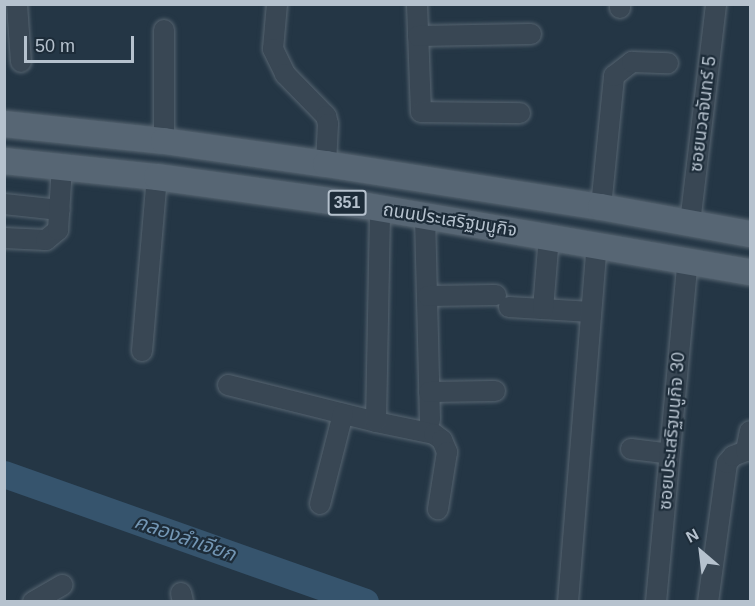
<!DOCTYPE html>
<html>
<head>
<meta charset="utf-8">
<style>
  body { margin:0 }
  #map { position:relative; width:755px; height:606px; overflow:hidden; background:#243645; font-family:Helvetica,"Noto Sans Thai",sans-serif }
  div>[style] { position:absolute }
  .river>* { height:27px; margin:-13.5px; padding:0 13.5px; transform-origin:13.5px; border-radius:13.5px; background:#36546d }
  .roads { filter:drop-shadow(0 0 2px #576571) drop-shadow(0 0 2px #576571) }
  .minor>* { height:20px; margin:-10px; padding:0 10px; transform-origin:10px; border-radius:10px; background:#394754 }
  .major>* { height:26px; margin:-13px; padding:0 13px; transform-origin:13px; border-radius:13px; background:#576674 }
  span { translate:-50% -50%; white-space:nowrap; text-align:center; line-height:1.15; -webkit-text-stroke:4.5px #1d2c39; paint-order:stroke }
  .shield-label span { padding:2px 4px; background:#1d2c39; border:2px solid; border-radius:4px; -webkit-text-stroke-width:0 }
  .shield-label { font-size:16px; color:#b6c2ce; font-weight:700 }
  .street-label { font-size:18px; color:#b6c2ce }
  .water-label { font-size:20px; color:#7396b4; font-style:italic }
  .frame { position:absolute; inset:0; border:6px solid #b6c2ce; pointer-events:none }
  .north { position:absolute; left:671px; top:522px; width:60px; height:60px; -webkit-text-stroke:4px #1d2c39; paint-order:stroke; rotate:332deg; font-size:16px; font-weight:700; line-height:24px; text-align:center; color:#b6c2ce }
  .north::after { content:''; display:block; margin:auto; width:21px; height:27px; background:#b6c2ce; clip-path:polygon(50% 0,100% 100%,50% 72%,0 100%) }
  .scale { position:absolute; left:24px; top:36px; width:110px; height:27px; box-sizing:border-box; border:3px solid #b6c2ce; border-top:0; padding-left:8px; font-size:18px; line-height:21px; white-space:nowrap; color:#b6c2ce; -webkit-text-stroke:4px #1d2c39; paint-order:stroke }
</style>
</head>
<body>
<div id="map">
  <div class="river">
    <i style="left:4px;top:474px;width:383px;rotate:19.5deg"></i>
  </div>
  <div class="roads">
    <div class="minor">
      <i style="left:17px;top:4px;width:58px;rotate:86.1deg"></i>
      <i style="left:277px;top:4px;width:45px;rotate:95.1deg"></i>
      <i style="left:273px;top:49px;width:28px;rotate:64deg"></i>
      <i style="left:285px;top:74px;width:59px;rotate:45.7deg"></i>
      <i style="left:326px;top:116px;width:8px;rotate:76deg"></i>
      <i style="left:328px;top:124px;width:40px;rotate:92.9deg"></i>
      <i style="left:417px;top:4px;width:108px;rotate:87.9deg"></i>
      <i style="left:421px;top:112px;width:99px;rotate:0.6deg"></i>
      <i style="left:620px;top:8px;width:4px;rotate:-90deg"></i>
      <i style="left:164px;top:30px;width:111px;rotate:90deg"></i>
      <i style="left:418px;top:36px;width:113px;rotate:-1deg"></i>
      <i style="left:4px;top:204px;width:56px;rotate:6.1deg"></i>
      <i style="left:601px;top:207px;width:132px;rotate:-84.3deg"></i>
      <i style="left:614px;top:76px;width:23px;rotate:-38deg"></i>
      <i style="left:632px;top:62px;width:36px;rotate:2deg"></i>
      <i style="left:425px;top:216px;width:204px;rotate:88.6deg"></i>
      <i style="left:690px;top:223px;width:221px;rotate:-83.2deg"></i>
      <i style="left:4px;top:238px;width:42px;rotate:2.7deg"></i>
      <i style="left:46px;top:240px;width:16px;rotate:-40deg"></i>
      <i style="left:58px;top:230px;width:64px;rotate:-86.4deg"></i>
      <i style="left:428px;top:296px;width:68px;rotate:-0.8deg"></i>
      <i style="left:509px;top:307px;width:82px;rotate:3.5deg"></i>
      <i style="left:543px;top:309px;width:73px;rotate:-85.3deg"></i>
      <i style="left:142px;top:351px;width:175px;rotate:-85.1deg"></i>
      <i style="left:228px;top:385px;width:153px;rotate:14deg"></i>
      <i style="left:376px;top:422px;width:59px;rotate:11.7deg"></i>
      <i style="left:434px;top:434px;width:10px;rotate:37deg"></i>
      <i style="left:442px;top:440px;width:13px;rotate:67deg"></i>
      <i style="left:447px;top:452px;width:58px;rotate:99deg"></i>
      <i style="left:429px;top:392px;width:66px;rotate:-0.9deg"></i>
      <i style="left:376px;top:422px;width:213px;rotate:-88.9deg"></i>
      <i style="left:631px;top:449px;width:38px;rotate:7deg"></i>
      <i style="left:320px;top:504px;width:93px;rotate:-75.7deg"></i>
      <i style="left:181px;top:593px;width:9px;rotate:77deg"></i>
      <i style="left:33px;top:602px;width:34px;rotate:-30deg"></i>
      <i style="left:568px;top:602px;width:359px;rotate:-85.4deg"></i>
      <i style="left:656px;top:602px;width:343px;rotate:-84.7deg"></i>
      <i style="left:708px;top:602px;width:140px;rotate:-82.2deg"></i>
      <i style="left:727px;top:463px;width:9px;rotate:-49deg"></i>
      <i style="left:733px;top:456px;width:14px;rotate:-21deg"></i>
      <i style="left:746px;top:451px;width:20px;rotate:-79deg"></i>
    </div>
    <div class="major">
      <i style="left:4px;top:124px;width:161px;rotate:6.1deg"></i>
      <i style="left:164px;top:141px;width:164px;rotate:8.1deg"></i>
      <i style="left:326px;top:164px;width:278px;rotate:8.9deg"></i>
      <i style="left:601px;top:207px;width:151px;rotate:10.3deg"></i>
      <i style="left:4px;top:161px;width:154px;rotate:6deg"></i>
      <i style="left:157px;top:177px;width:212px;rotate:7.9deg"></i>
      <i style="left:367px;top:206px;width:389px;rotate:9.8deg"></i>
    </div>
  </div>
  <div class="shield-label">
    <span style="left:347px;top:203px">351</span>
  </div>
  <div class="street-label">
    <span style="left:703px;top:114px;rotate:-83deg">ซอยนวลจันทร์ 5</span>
    <span style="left:450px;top:220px;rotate:9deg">ถนนประเสริฐมนูกิจ</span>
    <span style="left:672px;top:431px;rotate:-85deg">ซอยประเสริฐมนูกิจ 30</span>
  </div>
  <div class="water-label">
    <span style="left:185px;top:538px;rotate:19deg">คลองลำเจียก</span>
  </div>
  <div class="frame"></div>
  <div class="north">N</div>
  <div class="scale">50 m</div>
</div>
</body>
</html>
